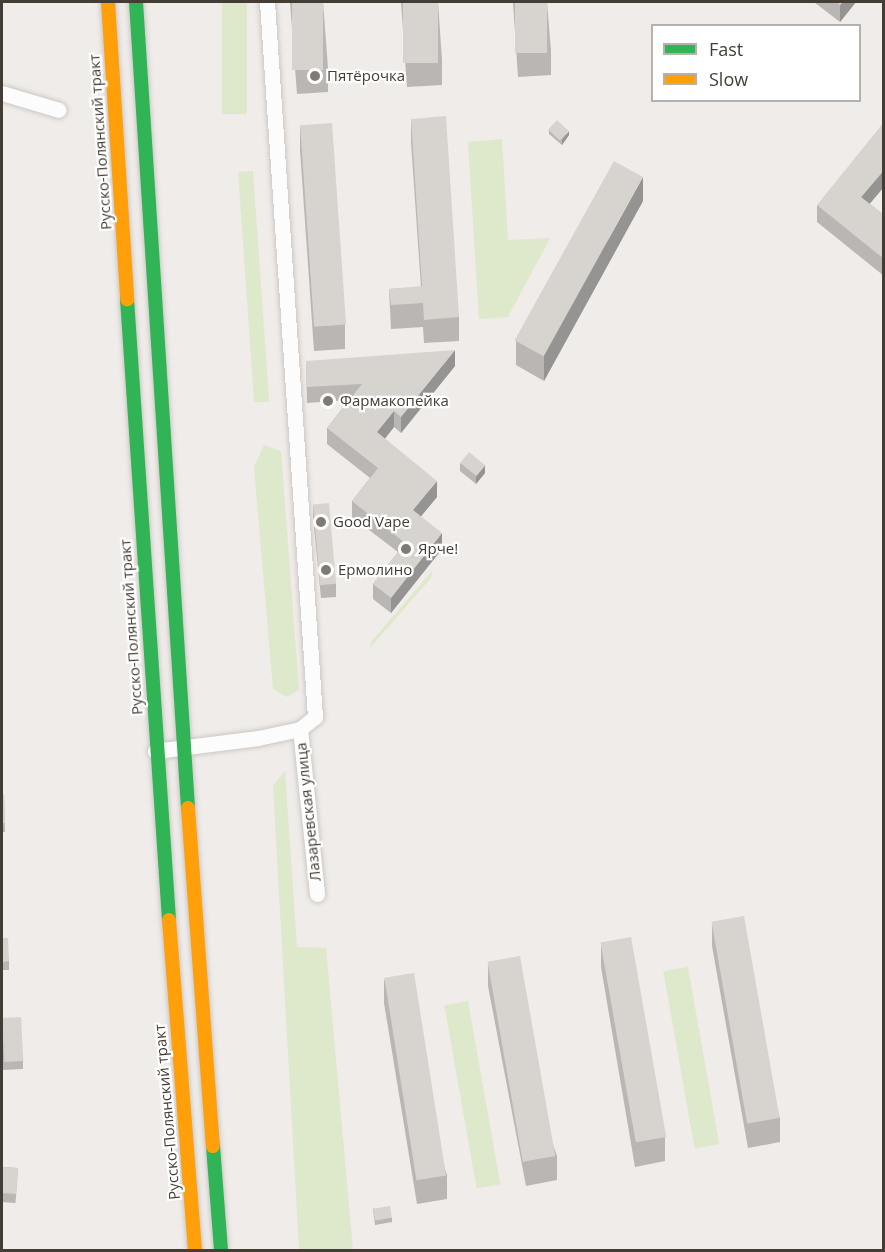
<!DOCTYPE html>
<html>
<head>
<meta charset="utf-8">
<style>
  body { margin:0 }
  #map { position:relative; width:885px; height:1252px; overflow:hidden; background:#efece9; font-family:"Open Sans",sans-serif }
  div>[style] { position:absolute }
  .green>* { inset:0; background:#dee8ca; transform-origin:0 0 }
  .roads { filter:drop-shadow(0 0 2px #ccc8c5) drop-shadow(0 0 2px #ccc8c5) }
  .street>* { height:15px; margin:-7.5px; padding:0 7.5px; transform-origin:7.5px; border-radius:7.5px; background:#fdfcfc }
  .fast>* { height:14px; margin:-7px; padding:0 7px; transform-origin:7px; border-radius:7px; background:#30b455 }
  .slow>* { height:14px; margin:-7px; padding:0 7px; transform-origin:7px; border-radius:7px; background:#ff9f0a }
  .wall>* { inset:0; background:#b9b6b3; transform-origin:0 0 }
  .shaded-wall>* { inset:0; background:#969492 }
  .building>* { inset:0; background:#d7d4d0; transform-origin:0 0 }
  .dots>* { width:16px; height:16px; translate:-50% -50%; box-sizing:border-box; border:3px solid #fff; border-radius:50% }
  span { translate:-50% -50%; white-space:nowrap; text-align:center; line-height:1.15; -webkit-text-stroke:4.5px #fff; paint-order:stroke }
  .poi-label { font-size:15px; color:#443d35 }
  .left { translate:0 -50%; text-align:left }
  .street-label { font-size:15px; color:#443d35 }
  .frame { position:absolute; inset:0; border:3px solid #443d35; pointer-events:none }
  .legend { position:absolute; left:651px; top:24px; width:210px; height:78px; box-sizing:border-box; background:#fff; border:2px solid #b4b1ae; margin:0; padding:8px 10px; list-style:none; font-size:18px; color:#443d35 }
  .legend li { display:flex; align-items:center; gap:12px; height:30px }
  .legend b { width:30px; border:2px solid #b4b1ae }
</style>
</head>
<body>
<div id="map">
  <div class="green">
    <i style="left:222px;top:2px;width:25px;height:112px"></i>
    <i style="clip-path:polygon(502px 139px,508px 240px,550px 238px,508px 317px,479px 319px,468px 142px)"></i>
    <i style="left:253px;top:171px;width:231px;height:15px;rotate:86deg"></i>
    <i style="clip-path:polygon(264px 445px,281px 451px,299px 690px,287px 697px,273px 689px,254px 467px)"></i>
    <i style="clip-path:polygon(432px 571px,431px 578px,370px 648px,372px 641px)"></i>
    <i style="clip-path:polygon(285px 771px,297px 947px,326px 948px,353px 1250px,299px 1250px,273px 786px)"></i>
    <i style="left:688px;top:967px;width:180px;height:25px;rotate:80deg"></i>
    <i style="left:468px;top:1001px;width:186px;height:24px;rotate:80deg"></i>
  </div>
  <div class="roads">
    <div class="street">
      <i style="left:2px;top:93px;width:59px;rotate:16.6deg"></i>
      <i style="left:300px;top:729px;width:166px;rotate:84.1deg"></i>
      <i style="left:155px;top:751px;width:104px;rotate:-7.2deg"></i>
      <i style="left:258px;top:738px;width:43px;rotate:-12.1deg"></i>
      <i style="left:300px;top:729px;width:19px;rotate:-39deg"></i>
      <i style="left:315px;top:717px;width:717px;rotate:-93.84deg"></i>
    </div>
    <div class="fast">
      <i style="left:136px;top:2px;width:808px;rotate:86.31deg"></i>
      <i style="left:127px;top:299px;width:622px;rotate:86.13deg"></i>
      <i style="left:213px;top:1146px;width:104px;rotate:85.6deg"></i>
    </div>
    <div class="slow">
      <i style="left:108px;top:2px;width:298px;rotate:86.3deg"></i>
      <i style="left:188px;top:808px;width:339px;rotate:85.8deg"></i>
      <i style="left:169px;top:920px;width:331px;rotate:85.5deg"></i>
    </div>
  </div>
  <div class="wall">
    <i style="clip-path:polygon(290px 2px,323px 2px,328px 68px,328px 92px,297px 94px)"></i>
    <i style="clip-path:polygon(401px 2px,438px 2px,442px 60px,442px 85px,407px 87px)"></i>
    <i style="clip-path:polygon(513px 2px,547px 2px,551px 50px,551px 75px,518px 77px)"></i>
    <i style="clip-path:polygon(814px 2px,856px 2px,840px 22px)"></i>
    <i style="clip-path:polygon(411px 119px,459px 317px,459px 341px,424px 343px,423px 327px,391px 329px,389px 289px,421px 287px,411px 142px)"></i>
    <i style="clip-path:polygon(300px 125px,345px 325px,345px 349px,314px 351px,300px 150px)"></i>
    <i style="clip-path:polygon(549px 130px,569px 135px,562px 145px,549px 134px)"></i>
    <i style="clip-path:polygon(643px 201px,544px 381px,516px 365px,516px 341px)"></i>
    <i style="clip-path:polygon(870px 204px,884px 215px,884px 276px,817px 222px,817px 205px)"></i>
    <i style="clip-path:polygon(306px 361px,455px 366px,401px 433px,394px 427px,385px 439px,437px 497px,421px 516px,442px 549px,391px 613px,373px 599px,373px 584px,398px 552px,352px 517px,352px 501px,370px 478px,327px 444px,327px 428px,349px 400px,307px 403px)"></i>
    <i style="clip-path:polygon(460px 463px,485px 473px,476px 484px,460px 471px)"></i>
    <i style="clip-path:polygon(313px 504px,336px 584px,336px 597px,321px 598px,313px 517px)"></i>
    <i style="clip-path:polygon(2px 794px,4px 794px,5px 832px,2px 832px)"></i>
    <i style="clip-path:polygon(712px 922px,780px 1118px,780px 1142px,748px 1148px,712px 946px)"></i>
    <i style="clip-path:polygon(2px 938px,9px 961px,9px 970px,2px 970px)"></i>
    <i style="clip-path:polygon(601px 943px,665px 1137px,665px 1161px,635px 1167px,601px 967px)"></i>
    <i style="clip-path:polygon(488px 962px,557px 1156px,557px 1180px,526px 1186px,488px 986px)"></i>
    <i style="clip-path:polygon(384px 978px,447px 1175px,447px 1199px,417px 1204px,384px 1003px)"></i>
    <i style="clip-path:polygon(2px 1018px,23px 1061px,23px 1069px,2px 1070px)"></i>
    <i style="left:2px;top:1167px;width:16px;height:35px;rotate:4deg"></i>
    <i style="clip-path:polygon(373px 1208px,392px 1218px,392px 1222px,375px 1225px)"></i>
  </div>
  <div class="shaded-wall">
    <i style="clip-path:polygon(843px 2px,856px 2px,840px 22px,840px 5px)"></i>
    <i style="clip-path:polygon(569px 131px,569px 135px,562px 145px,562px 140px)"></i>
    <i style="clip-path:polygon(884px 170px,884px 187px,861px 214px,861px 197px)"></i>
    <i style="clip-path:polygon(643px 177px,643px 201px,544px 381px,544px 356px)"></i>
    <i style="clip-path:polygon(455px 350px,455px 366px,401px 433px,401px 417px)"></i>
    <i style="clip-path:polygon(394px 411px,394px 427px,377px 448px,377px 432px)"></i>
    <i style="clip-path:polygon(485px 465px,485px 473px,476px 484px,476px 476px)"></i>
    <i style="clip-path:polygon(437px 481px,437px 497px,413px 526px,413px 510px)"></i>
    <i style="clip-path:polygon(442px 533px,442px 549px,391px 613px,391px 598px)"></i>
  </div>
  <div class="building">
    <i style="left:292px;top:2px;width:31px;height:68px"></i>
    <i style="left:403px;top:2px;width:35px;height:61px"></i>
    <i style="left:515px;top:2px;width:32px;height:51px"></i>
    <i style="clip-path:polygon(836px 2px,843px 2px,840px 5px)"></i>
    <i style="clip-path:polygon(446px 116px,459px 317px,424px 320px,423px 303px,391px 305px,389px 289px,422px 286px,411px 119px)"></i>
    <i style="left:557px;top:120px;width:16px;height:13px;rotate:43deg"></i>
    <i style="clip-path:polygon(884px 122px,884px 170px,861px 197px,884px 215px,884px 259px,817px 205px)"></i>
    <i style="left:332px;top:123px;width:202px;height:32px;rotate:86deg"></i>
    <i style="left:614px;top:161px;width:33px;height:205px;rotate:29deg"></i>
    <i style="clip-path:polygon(455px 350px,401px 417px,394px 411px,377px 432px,437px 481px,413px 510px,442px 533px,391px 598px,373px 584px,405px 543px,352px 501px,378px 468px,327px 428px,362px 384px,307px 387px,306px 361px)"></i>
    <i style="left:469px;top:452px;width:21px;height:14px;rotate:39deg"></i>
    <i style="left:329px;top:503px;width:81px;height:16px;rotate:85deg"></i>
    <i style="clip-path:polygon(2px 794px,4px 794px,5px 823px,2px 823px)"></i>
    <i style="left:744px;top:916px;width:205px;height:33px;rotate:80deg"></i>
    <i style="left:631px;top:937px;width:203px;height:31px;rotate:80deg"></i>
    <i style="clip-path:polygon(2px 938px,8px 938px,9px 961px,2px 962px)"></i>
    <i style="left:520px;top:956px;width:203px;height:33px;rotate:80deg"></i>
    <i style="left:414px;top:973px;width:205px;height:30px;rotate:81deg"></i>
    <i style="left:21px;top:1017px;width:44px;height:19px;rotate:87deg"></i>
    <i style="left:2px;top:1167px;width:16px;height:26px;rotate:4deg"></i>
    <i style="left:390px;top:1206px;width:12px;height:17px;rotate:81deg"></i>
  </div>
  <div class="dots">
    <i style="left:315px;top:76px;background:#807a74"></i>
    <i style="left:328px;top:401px;background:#807a74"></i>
    <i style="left:321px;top:522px;background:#807a74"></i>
    <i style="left:406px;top:549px;background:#807a74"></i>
    <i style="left:326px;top:570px;background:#807a74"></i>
  </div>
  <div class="poi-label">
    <span class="left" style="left:327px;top:76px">Пятёрочка</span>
    <span class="left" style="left:340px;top:401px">Фармакопейка</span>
    <span class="left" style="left:333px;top:522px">Good Vape</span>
    <span class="left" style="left:418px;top:549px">Ярче!</span>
    <span class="left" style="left:338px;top:570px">Ермолино</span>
  </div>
  <div class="street-label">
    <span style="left:100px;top:142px;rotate:-94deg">Русско-Полянский тракт</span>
    <span style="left:131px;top:627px;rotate:-94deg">Русско-Полянский тракт</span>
    <span style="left:308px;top:812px;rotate:-96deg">Лазаревская улица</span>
    <span style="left:167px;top:1112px;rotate:-95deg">Русско-Полянский тракт</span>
  </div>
  <div class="frame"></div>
  <ul class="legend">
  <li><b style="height:8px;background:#30b455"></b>Fast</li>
  <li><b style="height:8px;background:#ff9f0a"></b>Slow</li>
  </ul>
</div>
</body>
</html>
